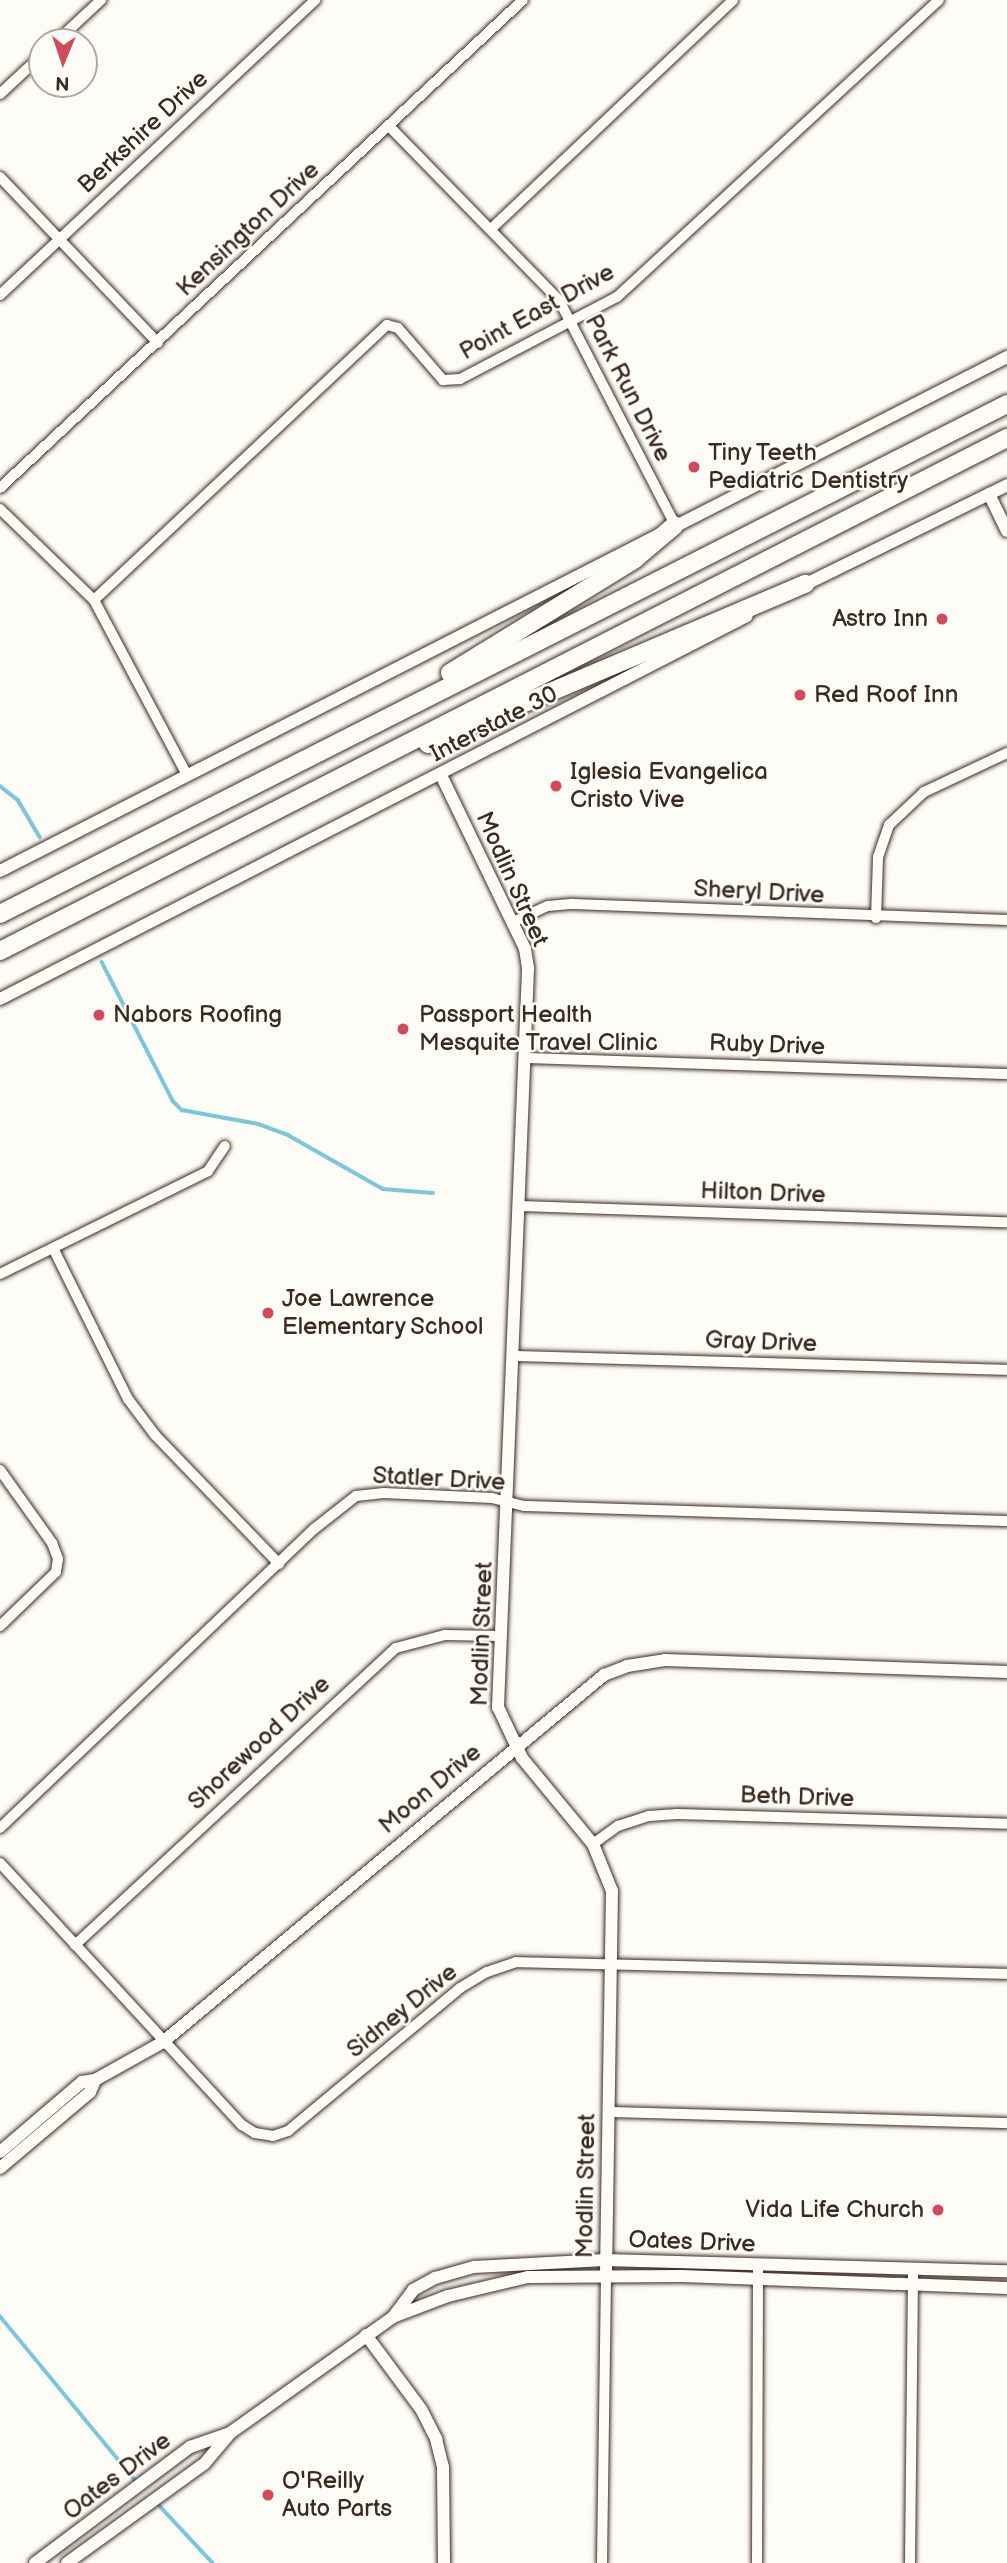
<!DOCTYPE html>
<html>
<head>
<meta charset="utf-8">
<style>
  body { margin:0 }
  #map { position:relative; width:1007px; height:2563px; overflow:hidden; background:#fdfcf7; font-family:"Balsamiq Sans",sans-serif }
  div>[style] { position:absolute }
  .stream>* { height:3.5px; margin:-1.75px; padding:0 1.75px; transform-origin:1.75px; border-radius:1.75px; background:#7bc6db }
  .roads { filter:drop-shadow(0 0 2px #3b2a1e) drop-shadow(0 0 2px #3b2a1e) }
  .street>* { height:10px; margin:-5px; padding:0 5px; transform-origin:5px; border-radius:5px; background:#fdfcf7 }
  .secondary>* { height:12px; margin:-6px; padding:0 6px; transform-origin:6px; border-radius:6px; background:#fdfcf7 }
  .highway>* { height:18px; margin:-9px; padding:0 9px; transform-origin:9px; border-radius:9px; background:#fdfcf7 }
  .dots>* { width:19px; height:19px; translate:-50% -50%; box-sizing:border-box; border:4px solid #fdfcf7; border-radius:50% }
  span { translate:-50% -50%; white-space:nowrap; text-align:center; line-height:1.15; -webkit-text-stroke:5px #fdfcf7; paint-order:stroke }
  .street-label { font-size:24px; color:#3b2a1e }
  .poi-label { font-size:24px; color:#3b2a1e }
  .left { translate:0 -50%; text-align:left }
  .right { translate:-100% -50%; text-align:right }
  .north { position:absolute; left:28px; top:28px; width:70px; height:70px; box-sizing:border-box; background:#fdfcf7; border:2px solid #afa8a0; border-radius:50%; rotate:182deg; font-size:19px; font-weight:700; line-height:28px; text-align:center; color:#3b2a1e }
  .north::after { content:''; display:block; margin:auto; width:24px; height:32px; background:#d1495b; clip-path:polygon(50% 0,100% 100%,50% 72%,0 100%) }
</style>
</head>
<body>
<div id="map">
  <div class="stream">
    <i style="left:0;top:786px;width:23px;rotate:38deg"></i>
    <i style="left:18px;top:800px;width:43px;rotate:59.3deg"></i>
    <i style="left:102px;top:962px;width:156px;rotate:62.9deg"></i>
    <i style="left:173px;top:1101px;width:13px;rotate:45deg"></i>
    <i style="left:182px;top:1110px;width:77px;rotate:10.4deg"></i>
    <i style="left:258px;top:1124px;width:32px;rotate:20deg"></i>
    <i style="left:288px;top:1135px;width:109px;rotate:29.6deg"></i>
    <i style="left:383px;top:1189px;width:50px;rotate:4.6deg"></i>
    <i style="left:0;top:2316px;width:215px;rotate:50.5deg"></i>
    <i style="left:157px;top:2503px;width:82px;rotate:47deg"></i>
  </div>
  <div class="roads">
    <div class="street">
      <i style="left:56px;top:42px;width:62px;rotate:-43deg"></i>
      <i style="left:0;top:94px;width:57px;rotate:-42.9deg"></i>
      <i style="left:389px;top:126px;width:243px;rotate:45.7deg"></i>
      <i style="left:559px;top:300px;width:253px;rotate:62.7deg"></i>
      <i style="left:0;top:177px;width:229px;rotate:46.4deg"></i>
      <i style="left:491px;top:229px;width:333px;rotate:-43.4deg"></i>
      <i style="left:0;top:295px;width:432px;rotate:-43.1deg"></i>
      <i style="left:0;top:488px;width:715px;rotate:-43.02deg"></i>
      <i style="left:0;top:509px;width:131px;rotate:44.1deg"></i>
      <i style="left:94px;top:600px;width:198px;rotate:62deg"></i>
      <i style="left:94px;top:600px;width:402px;rotate:-43.2deg"></i>
      <i style="left:387px;top:325px;width:11px;rotate:15deg"></i>
      <i style="left:398px;top:328px;width:69px;rotate:49.1deg"></i>
      <i style="left:443px;top:380px;width:17px;rotate:-3deg"></i>
      <i style="left:460px;top:379px;width:177px;rotate:-27.6deg"></i>
      <i style="left:617px;top:297px;width:438px;rotate:-42.7deg"></i>
      <i style="left:876px;top:918px;width:61px;rotate:-88.1deg"></i>
      <i style="left:878px;top:857px;width:34px;rotate:-71deg"></i>
      <i style="left:889px;top:825px;width:48px;rotate:-43.3deg"></i>
      <i style="left:924px;top:792px;width:92px;rotate:-25.2deg"></i>
      <i style="left:513px;top:922px;width:38px;rotate:-25deg"></i>
      <i style="left:548px;top:906px;width:25px;rotate:-5deg"></i>
      <i style="left:573px;top:904px;width:434px;rotate:2.1deg"></i>
      <i style="left:525px;top:1058px;width:482px;rotate:1.9deg"></i>
      <i style="left:518px;top:1206px;width:489px;rotate:1.9deg"></i>
      <i style="left:53px;top:1248px;width:169px;rotate:63.6deg"></i>
      <i style="left:128px;top:1399px;width:45px;rotate:53.1deg"></i>
      <i style="left:155px;top:1435px;width:179px;rotate:46.1deg"></i>
      <i style="left:0;top:1274px;width:232px;rotate:-26.3deg"></i>
      <i style="left:208px;top:1171px;width:30px;rotate:-56deg"></i>
      <i style="left:513px;top:1356px;width:494px;rotate:1.6deg"></i>
      <i style="left:0;top:1470px;width:90px;rotate:54.5deg"></i>
      <i style="left:52px;top:1543px;width:17px;rotate:69deg"></i>
      <i style="left:58px;top:1559px;width:13px;rotate:99deg"></i>
      <i style="left:56px;top:1572px;width:78px;rotate:136deg"></i>
      <i style="left:0;top:1828px;width:434px;rotate:-43.6deg"></i>
      <i style="left:314px;top:1529px;width:53px;rotate:-38.2deg"></i>
      <i style="left:356px;top:1496px;width:28px;rotate:-6deg"></i>
      <i style="left:384px;top:1493px;width:108px;rotate:2.7deg"></i>
      <i style="left:492px;top:1498px;width:33px;rotate:14deg"></i>
      <i style="left:524px;top:1506px;width:483px;rotate:1.8deg"></i>
      <i style="left:593px;top:1844px;width:31px;rotate:-36deg"></i>
      <i style="left:618px;top:1826px;width:33px;rotate:-18deg"></i>
      <i style="left:649px;top:1816px;width:28px;rotate:-4deg"></i>
      <i style="left:677px;top:1814px;width:330px;rotate:1.7deg"></i>
      <i style="left:0;top:1863px;width:357px;rotate:47.3deg"></i>
      <i style="left:242px;top:2125px;width:15px;rotate:32deg"></i>
      <i style="left:255px;top:2133px;width:18px;rotate:9deg"></i>
      <i style="left:273px;top:2136px;width:16px;rotate:-18deg"></i>
      <i style="left:288px;top:2131px;width:224px;rotate:-39.7deg"></i>
      <i style="left:460px;top:1988px;width:31px;rotate:-31deg"></i>
      <i style="left:487px;top:1972px;width:31px;rotate:-19deg"></i>
      <i style="left:516px;top:1962px;width:491px;rotate:1.4deg"></i>
      <i style="left:75px;top:1945px;width:437px;rotate:-42.8deg"></i>
      <i style="left:396px;top:1648px;width:51px;rotate:-14.9deg"></i>
      <i style="left:445px;top:1635px;width:56px;rotate:1deg"></i>
      <i style="left:608px;top:2112px;width:399px;rotate:1.6deg"></i>
      <i style="left:602px;top:2563px;width:288px;rotate:-89.2deg"></i>
      <i style="left:757px;top:2563px;width:299px;rotate:-89.8deg"></i>
      <i style="left:910px;top:2563px;width:294px;rotate:-89.4deg"></i>
    </div>
    <div class="secondary">
      <i style="left:989px;top:494px;width:41px;rotate:64.1deg"></i>
      <i style="left:800px;top:587px;width:231px;rotate:-26.2deg"></i>
      <i style="left:441px;top:775px;width:193px;rotate:64.2deg"></i>
      <i style="left:525px;top:949px;width:20px;rotate:81deg"></i>
      <i style="left:528px;top:969px;width:739px;rotate:92.33deg"></i>
      <i style="left:498px;top:1707px;width:56px;rotate:64.8deg"></i>
      <i style="left:522px;top:1758px;width:112px;rotate:50.5deg"></i>
      <i style="left:593px;top:1844px;width:51px;rotate:68deg"></i>
      <i style="left:612px;top:1891px;width:384px;rotate:90.9deg"></i>
      <i style="left:0;top:871px;width:1131px;rotate:-27.04deg"></i>
      <i style="left:0;top:999px;width:839px;rotate:-27.15deg"></i>
      <i style="left:0;top:2152px;width:108px;rotate:-40.5deg"></i>
      <i style="left:82px;top:2082px;width:13px;rotate:-9deg"></i>
      <i style="left:95px;top:2080px;width:78px;rotate:-29.2deg"></i>
      <i style="left:163px;top:2042px;width:574px;rotate:-39.77deg"></i>
      <i style="left:604px;top:1675px;width:25px;rotate:-21deg"></i>
      <i style="left:627px;top:1666px;width:38px;rotate:-9deg"></i>
      <i style="left:665px;top:1660px;width:342px;rotate:2deg"></i>
      <i style="left:0;top:2168px;width:118px;rotate:-40.2deg"></i>
      <i style="left:90px;top:2092px;width:13px;rotate:-67deg"></i>
      <i style="left:393px;top:2317px;width:59px;rotate:-20.9deg"></i>
      <i style="left:448px;top:2296px;width:82px;rotate:-13.4deg"></i>
      <i style="left:528px;top:2277px;width:154px;rotate:-0.4deg"></i>
      <i style="left:682px;top:2276px;width:325px;rotate:2.1deg"></i>
      <i style="left:366px;top:2335px;width:92px;rotate:53.4deg"></i>
      <i style="left:421px;top:2409px;width:34px;rotate:63deg"></i>
      <i style="left:436px;top:2439px;width:29px;rotate:76deg"></i>
      <i style="left:443px;top:2467px;width:96px;rotate:89.4deg"></i>
      <i style="left:35px;top:2563px;width:194px;rotate:-36.8deg"></i>
      <i style="left:190px;top:2447px;width:42px;rotate:-19.3deg"></i>
      <i style="left:67px;top:2563px;width:170px;rotate:-35.9deg"></i>
      <i style="left:205px;top:2463px;width:39px;rotate:-50deg"></i>
      <i style="left:230px;top:2433px;width:200px;rotate:-35.4deg"></i>
      <i style="left:393px;top:2317px;width:34px;rotate:-53deg"></i>
      <i style="left:413px;top:2290px;width:25px;rotate:-29deg"></i>
      <i style="left:435px;top:2278px;width:41px;rotate:-15.8deg"></i>
      <i style="left:474px;top:2267px;width:131px;rotate:-3.1deg"></i>
      <i style="left:605px;top:2260px;width:402px;rotate:1.6deg"></i>
    </div>
    <div class="highway">
      <i style="left:450px;top:673px;width:217px;rotate:-31.6deg"></i>
      <i style="left:635px;top:559px;width:52px;rotate:-40.4deg"></i>
      <i style="left:428px;top:744px;width:410px;rotate:-23deg"></i>
      <i style="left:0;top:914px;width:1129px;rotate:-26.86deg"></i>
      <i style="left:0;top:951px;width:1130px;rotate:-27deg"></i>
    </div>
  </div>
  <div class="dots">
    <i style="left:694px;top:467px;background:#d1495b"></i>
    <i style="left:942px;top:619px;background:#d1495b"></i>
    <i style="left:800px;top:695px;background:#d1495b"></i>
    <i style="left:556px;top:786px;background:#d1495b"></i>
    <i style="left:99px;top:1015px;background:#d1495b"></i>
    <i style="left:403px;top:1029px;background:#d1495b"></i>
    <i style="left:268px;top:1313px;background:#d1495b"></i>
    <i style="left:938px;top:2210px;background:#d1495b"></i>
    <i style="left:268px;top:2495px;background:#d1495b"></i>
  </div>
  <div class="street-label">
    <span style="left:143px;top:132px;rotate:-43deg">Berkshire Drive</span>
    <span style="left:248px;top:229px;rotate:-43deg">Kensington Drive</span>
    <span style="left:537px;top:312px;rotate:-29deg">Point East Drive</span>
    <span style="left:628px;top:388px;rotate:63deg">Park Run Drive</span>
    <span style="left:494px;top:724px;rotate:-27deg">Interstate 30</span>
    <span style="left:512px;top:879px;rotate:66deg">Modlin Street</span>
    <span style="left:759px;top:892px;rotate:3deg">Sheryl Drive</span>
    <span style="left:767px;top:1045px;rotate:2deg">Ruby Drive</span>
    <span style="left:763px;top:1193px;rotate:2deg">Hilton Drive</span>
    <span style="left:761px;top:1342px;rotate:2deg">Gray Drive</span>
    <span style="left:439px;top:1479px;rotate:3deg">Statler Drive</span>
    <span style="left:482px;top:1634px;rotate:-88deg">Modlin Street</span>
    <span style="left:259px;top:1743px;rotate:-43deg">Shorewood Drive</span>
    <span style="left:430px;top:1789px;rotate:-40deg">Moon Drive</span>
    <span style="left:797px;top:1797px;rotate:2deg">Beth Drive</span>
    <span style="left:402px;top:2011px;rotate:-39deg">Sidney Drive</span>
    <span style="left:586px;top:2186px;rotate:-89deg">Modlin Street</span>
    <span style="left:692px;top:2242px;rotate:2deg">Oates Drive</span>
    <span style="left:117px;top:2476px;rotate:-37deg">Oates Drive</span>
  </div>
  <div class="poi-label">
    <span class="left" style="left:708px;top:467px">Tiny Teeth<br>Pediatric Dentistry</span>
    <span class="right" style="left:928px;top:619px">Astro Inn</span>
    <span class="left" style="left:814px;top:695px">Red Roof Inn</span>
    <span class="left" style="left:570px;top:786px">Iglesia Evangelica<br>Cristo Vive</span>
    <span class="left" style="left:113px;top:1015px">Nabors Roofing</span>
    <span class="left" style="left:419px;top:1029px">Passport Health<br>Mesquite Travel Clinic</span>
    <span class="left" style="left:282px;top:1313px">Joe Lawrence<br>Elementary School</span>
    <span class="right" style="left:924px;top:2210px">Vida Life Church</span>
    <span class="left" style="left:282px;top:2495px">O'Reilly<br>Auto Parts</span>
  </div>
  <div class="north">N</div>
</div>
</body>
</html>
